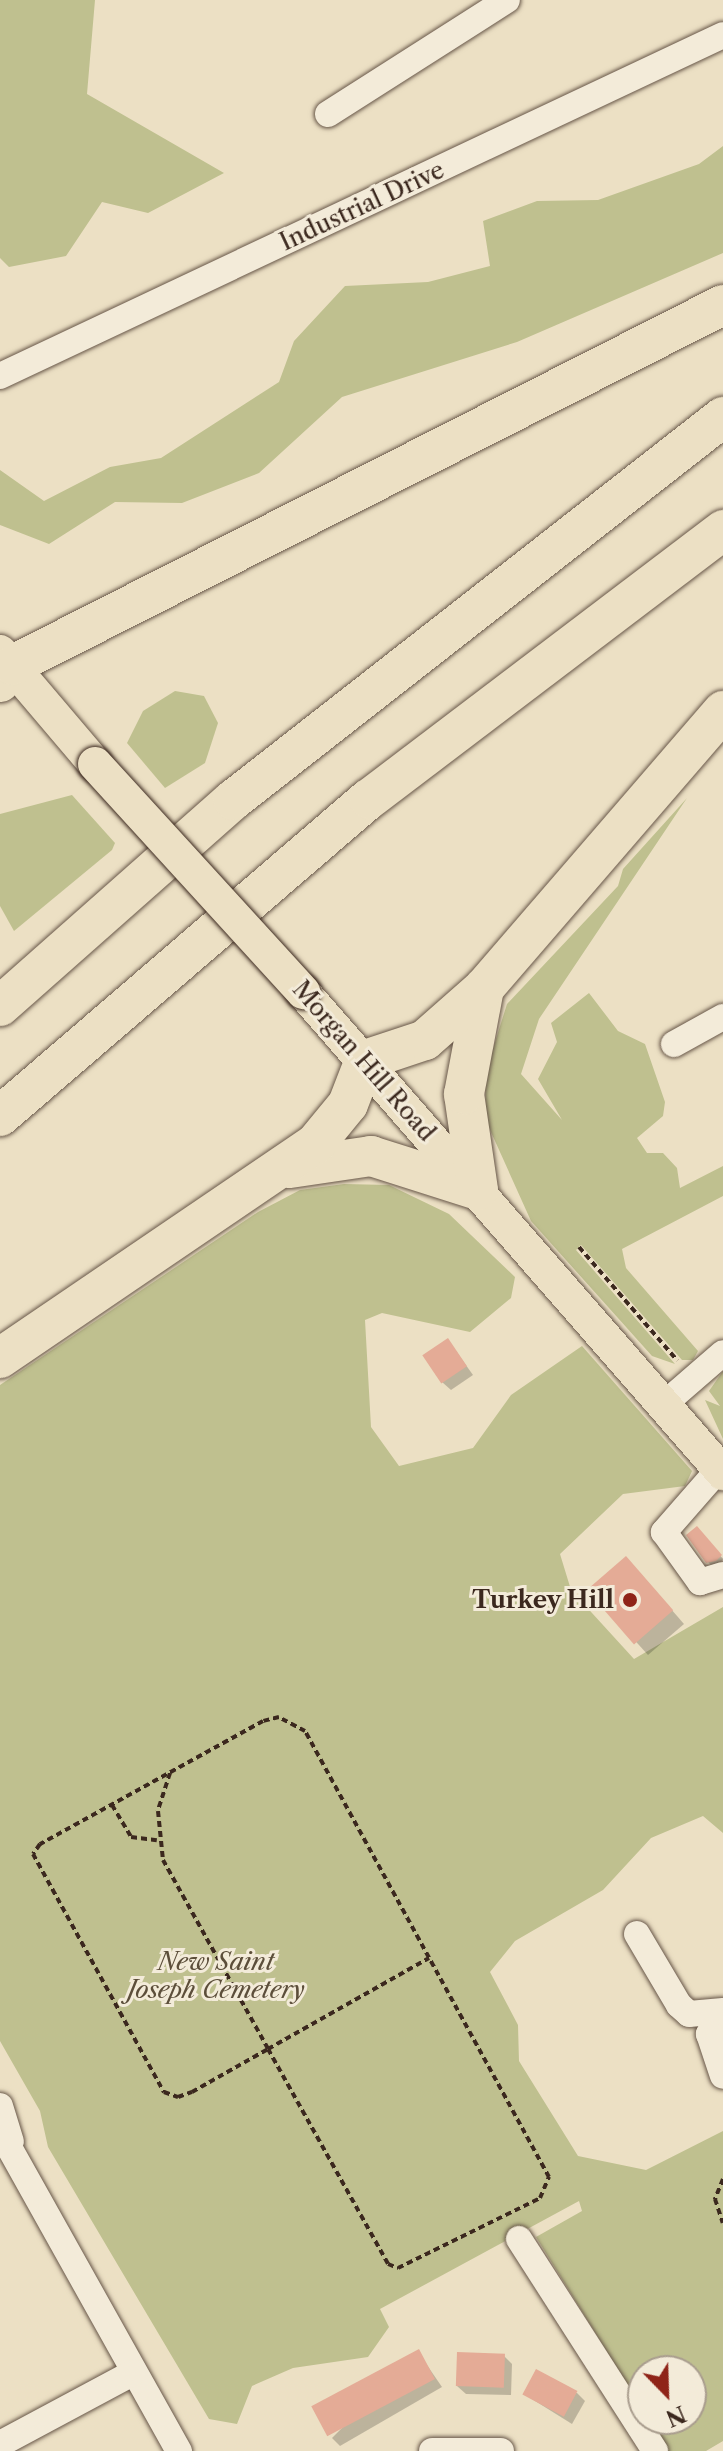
<!DOCTYPE html>
<html>
<head>
<meta charset="utf-8">
<style>
  body { margin:0 }
  #map { position:relative; width:723px; height:2451px; overflow:hidden; background:#ece0c4; font-family:"Libre Caslon Text",serif }
  div>[style] { position:absolute }
  .green>* { inset:0; background:#bfc08f }
  .shadow>* { inset:0; background:#0003 }
  .building>* { inset:0; background:#e4ab96; transform-origin:0 0 }
  .path>* { height:4px; margin-top:-2px; transform-origin:0; background:repeating-linear-gradient(90deg,#3b281e 0 6px,transparent 0 10px) }
  .roads { filter:drop-shadow(0 0 2px #675648) drop-shadow(0 0 2px #675648) }
  .minor>* { height:26px; margin:-13px; padding:0 13px; transform-origin:13px; border-radius:13px; background:#f3ebd9 }
  .major>* { height:34px; margin:-17px; padding:0 17px; transform-origin:17px; border-radius:17px; background:#ece0c4 }
  .highway>* { height:40px; margin:-20px; padding:0 20px; transform-origin:20px; border-radius:20px; background:#ece0c4 }
  .bridges { filter:drop-shadow(0 0 2px #3b281e) drop-shadow(0 0 2px #3b281e) }
  .major-bridge>* { height:34px; margin:-17px; padding:0 17px; transform-origin:17px; border-radius:17px; background:#ece0c4 }
  .dots>* { width:22px; height:22px; translate:-50% -50%; box-sizing:border-box; border:4px solid #f3ebd9; border-radius:50% }
  span { translate:-50% -50%; white-space:nowrap; text-align:center; line-height:1.15; -webkit-text-stroke:6px #f3ebd9; paint-order:stroke }
  .street-label { font-size:24px; color:#3b281e }
  .poi-label { font-size:24px; color:#3b281e; font-weight:700 }
  .right { translate:-100% -50%; text-align:right }
  .park-label { font-size:24px; color:#5c4e3a; font-style:italic }
  .north { position:absolute; left:627px; top:2355px; width:80px; height:80px; box-sizing:border-box; background:#f3ebd9; border:2px solid #a99d8e; border-radius:50%; rotate:157deg; font-size:22px; font-weight:700; line-height:32px; text-align:center; color:#3b281e }
  .north::after { content:''; display:block; margin:auto; width:28px; height:36px; background:#8f2418; clip-path:polygon(50% 0,100% 100%,50% 72%,0 100%) }
</style>
</head>
<body>
<div id="map">
  <div class="green">
    <i style="clip-path:polygon(0 0,95px 0,87px 94px,224px 173px,148px 213px,102px 202px,66px 256px,9px 267px,0 258px)"></i>
    <i style="clip-path:polygon(723px 146px,723px 253px,517px 342px,342px 397px,259px 473px,182px 503px,115px 502px,49px 544px,0 525px,0 470px,44px 501px,110px 467px,161px 458px,279px 382px,294px 341px,345px 286px,428px 282px,490px 266px,483px 221px,537px 201px,598px 200px,699px 164px)"></i>
    <i style="clip-path:polygon(175px 691px,204px 696px,218px 723px,205px 763px,165px 788px,127px 743px,143px 711px)"></i>
    <i style="clip-path:polygon(72px 795px,115px 843px,112px 850px,14px 931px,0 906px,0 814px)"></i>
    <i style="clip-path:polygon(687px 798px,539px 1019px,521px 1074px,562px 1120px,538px 1079px,557px 1042px,551px 1023px,589px 993px,618px 1031px,645px 1044px,665px 1102px,663px 1116px,637px 1138px,647px 1153px,663px 1153px,677px 1168px,680px 1188px,723px 1166px,723px 1196px,622px 1249px,626px 1268px,698px 1351px,693px 1360px,682px 1360px,581px 1245px,576px 1250px,675px 1364px,652px 1356px,531px 1221px,486px 1121px,485px 1074px,507px 1004px,618px 886px,623px 869px)"></i>
    <i style="clip-path:polygon(344px 1184px,389px 1185px,449px 1214px,515px 1277px,511px 1298px,470px 1332px,382px 1313px,365px 1320px,371px 1427px,399px 1466px,473px 1448px,511px 1395px,582px 1346px,692px 1471px,685px 1486px,623px 1494px,560px 1554px,571px 1590px,634px 1659px,723px 1607px,723px 1833px,703px 1816px,651px 1838px,603px 1890px,515px 1941px,490px 1972px,518px 2025px,519px 2061px,578px 2156px,646px 2170px,723px 2131px,723px 2441px,706px 2451px,668px 2451px,648px 2419px,691px 2419px,691px 2371px,643px 2371px,643px 2410px,536px 2237px,582px 2211px,579px 2201px,380px 2309px,389px 2327px,368px 2357px,293px 2368px,252px 2386px,237px 2424px,209px 2419px,48px 2147px,40px 2111px,0 2041px,0 1385px,258px 1212px,300px 1190px)"></i>
    <i style="clip-path:polygon(723px 1371px,723px 1439px,705px 1400px,720px 1406px,709px 1391px)"></i>
  </div>
  <div class="shadow">
    <i style="clip-path:polygon(448px 1340px,473px 1375px,451px 1390px,442px 1382px)"></i>
    <i style="clip-path:polygon(705px 1537px,723px 1559px,716px 1570px,708px 1562px)"></i>
    <i style="clip-path:polygon(638px 1571px,684px 1624px,648px 1655px,590px 1591px)"></i>
    <i style="clip-path:polygon(418px 2352px,442px 2387px,340px 2446px,332px 2438px)"></i>
    <i style="clip-path:polygon(504px 2356px,512px 2364px,511px 2395px,466px 2394px,457px 2386px)"></i>
    <i style="clip-path:polygon(577px 2393px,585px 2401px,572px 2424px,524px 2394px)"></i>
  </div>
  <div class="building">
    <i style="left:448px;top:1338px;width:34px;height:31px;rotate:56deg"></i>
    <i style="clip-path:polygon(697px 1526px,722px 1555px,716px 1561px,706px 1563px,686px 1535px)"></i>
    <i style="left:626px;top:1556px;width:72px;height:52px;rotate:49deg"></i>
    <i style="left:419px;top:2349px;width:34px;height:122px;rotate:62deg"></i>
    <i style="left:457px;top:2352px;width:48px;height:34px;rotate:2deg"></i>
    <i style="left:536px;top:2369px;width:47px;height:29px;rotate:28deg"></i>
  </div>
  <div class="path">
    <i style="left:579px;top:1247px;width:150px;rotate:49.1deg"></i>
    <i style="left:170px;top:1773px;width:40px;rotate:108deg"></i>
    <i style="left:158px;top:1811px;width:49px;rotate:84.2deg"></i>
    <i style="left:163px;top:1860px;width:216px;rotate:60.9deg"></i>
    <i style="left:268px;top:2049px;width:246px;rotate:60.8deg"></i>
    <i style="left:388px;top:2264px;width:11px;rotate:22deg"></i>
    <i style="left:398px;top:2268px;width:158px;rotate:-26.2deg"></i>
    <i style="left:540px;top:2198px;width:23px;rotate:-67deg"></i>
    <i style="left:549px;top:2177px;width:508px;rotate:-118.68deg"></i>
    <i style="left:305px;top:1731px;width:30px;rotate:-152deg"></i>
    <i style="left:279px;top:1717px;width:16px;rotate:166deg"></i>
    <i style="left:263px;top:1721px;width:255px;rotate:151.1deg"></i>
    <i style="left:40px;top:1844px;width:12px;rotate:125deg"></i>
    <i style="left:33px;top:1854px;width:272px;rotate:61.2deg"></i>
    <i style="left:164px;top:2092px;width:15px;rotate:20deg"></i>
    <i style="left:178px;top:2097px;width:15px;rotate:-20deg"></i>
    <i style="left:192px;top:2092px;width:87px;rotate:-29.5deg"></i>
    <i style="left:268px;top:2049px;width:185px;rotate:-29.5deg"></i>
    <i style="left:112px;top:1805px;width:37px;rotate:59deg"></i>
    <i style="left:131px;top:1837px;width:26px;rotate:7deg"></i>
    <i style="left:723px;top:2179px;width:22px;rotate:112deg"></i>
    <i style="left:715px;top:2199px;width:25px;rotate:72deg"></i>
  </div>
  <div class="roads">
    <div class="minor">
      <i style="left:328px;top:114px;width:212px;rotate:-32.5deg"></i>
      <i style="left:0;top:376px;width:799px;rotate:-25.25deg"></i>
      <i style="left:674px;top:1044px;width:56px;rotate:-28.9deg"></i>
      <i style="left:663px;top:1405px;width:79px;rotate:-40.9deg"></i>
      <i style="left:719px;top:1469px;width:84px;rotate:131.1deg"></i>
      <i style="left:664px;top:1532px;width:62px;rotate:54.2deg"></i>
      <i style="left:700px;top:1582px;width:24px;rotate:-17deg"></i>
      <i style="left:637px;top:1934px;width:82px;rotate:59.4deg"></i>
      <i style="left:679px;top:2005px;width:13px;rotate:42deg"></i>
      <i style="left:689px;top:2014px;width:34px;rotate:-5deg"></i>
      <i style="left:723px;top:2016px;width:23px;rotate:128deg"></i>
      <i style="left:709px;top:2034px;width:44px;rotate:71.6deg"></i>
      <i style="left:0;top:2106px;width:37px;rotate:73deg"></i>
      <i style="left:0;top:2131px;width:367px;rotate:60.8deg"></i>
      <i style="left:519px;top:2239px;width:252px;rotate:57.3deg"></i>
      <i style="left:0;top:2444px;width:152px;rotate:-28.2deg"></i>
      <i style="left:432px;top:2451px;width:69px"></i>
    </div>
    <div class="major">
      <i style="left:0;top:652px;width:147px;rotate:49.7deg"></i>
      <i style="left:303px;top:992px;width:639px;rotate:48.87deg"></i>
    </div>
    <div class="highway">
      <i style="left:0;top:682px;width:21px;rotate:-53deg"></i>
      <i style="left:13px;top:665px;width:796px;rotate:-26.89deg"></i>
      <i style="left:0;top:1006px;width:311px;rotate:-41.5deg"></i>
      <i style="left:233px;top:800px;width:622px;rotate:-38.01deg"></i>
      <i style="left:0;top:1116px;width:486px;rotate:-40.7deg"></i>
      <i style="left:369px;top:799px;width:445px;rotate:-37.2deg"></i>
      <i style="left:290px;top:1168px;width:82px;rotate:-8.4deg"></i>
      <i style="left:371px;top:1156px;width:112px;rotate:17.6deg"></i>
      <i style="left:478px;top:1190px;width:97px;rotate:-98.3deg"></i>
      <i style="left:464px;top:1094px;width:108px;rotate:-79.3deg"></i>
      <i style="left:484px;top:988px;width:366px;rotate:-49.2deg"></i>
      <i style="left:0;top:1358px;width:382px;rotate:-34.2deg"></i>
      <i style="left:316px;top:1143px;width:50px;rotate:-50.6deg"></i>
      <i style="left:348px;top:1104px;width:47px;rotate:-68.9deg"></i>
      <i style="left:365px;top:1060px;width:63px;rotate:-18.4deg"></i>
      <i style="left:425px;top:1040px;width:79px;rotate:-41.4deg"></i>
    </div>
  </div>
  <div class="bridges">
    <div class="major-bridge">
      <i style="left:95px;top:764px;width:309px;rotate:47.6deg"></i>
    </div>
  </div>
  <div class="dots">
    <i style="left:630px;top:1600px;background:#8f2418"></i>
  </div>
  <div class="street-label">
    <span style="left:362px;top:206px;rotate:-25deg">Industrial Drive</span>
    <span style="left:364px;top:1061px;rotate:49deg">Morgan Hill Road</span>
  </div>
  <div class="poi-label">
    <span class="right" style="left:614px;top:1600px">Turkey Hill</span>
  </div>
  <div class="park-label">
    <span style="left:216px;top:1976px">New Saint<br>Joseph Cemetery</span>
  </div>
  <div class="north">N</div>
</div>
</body>
</html>
